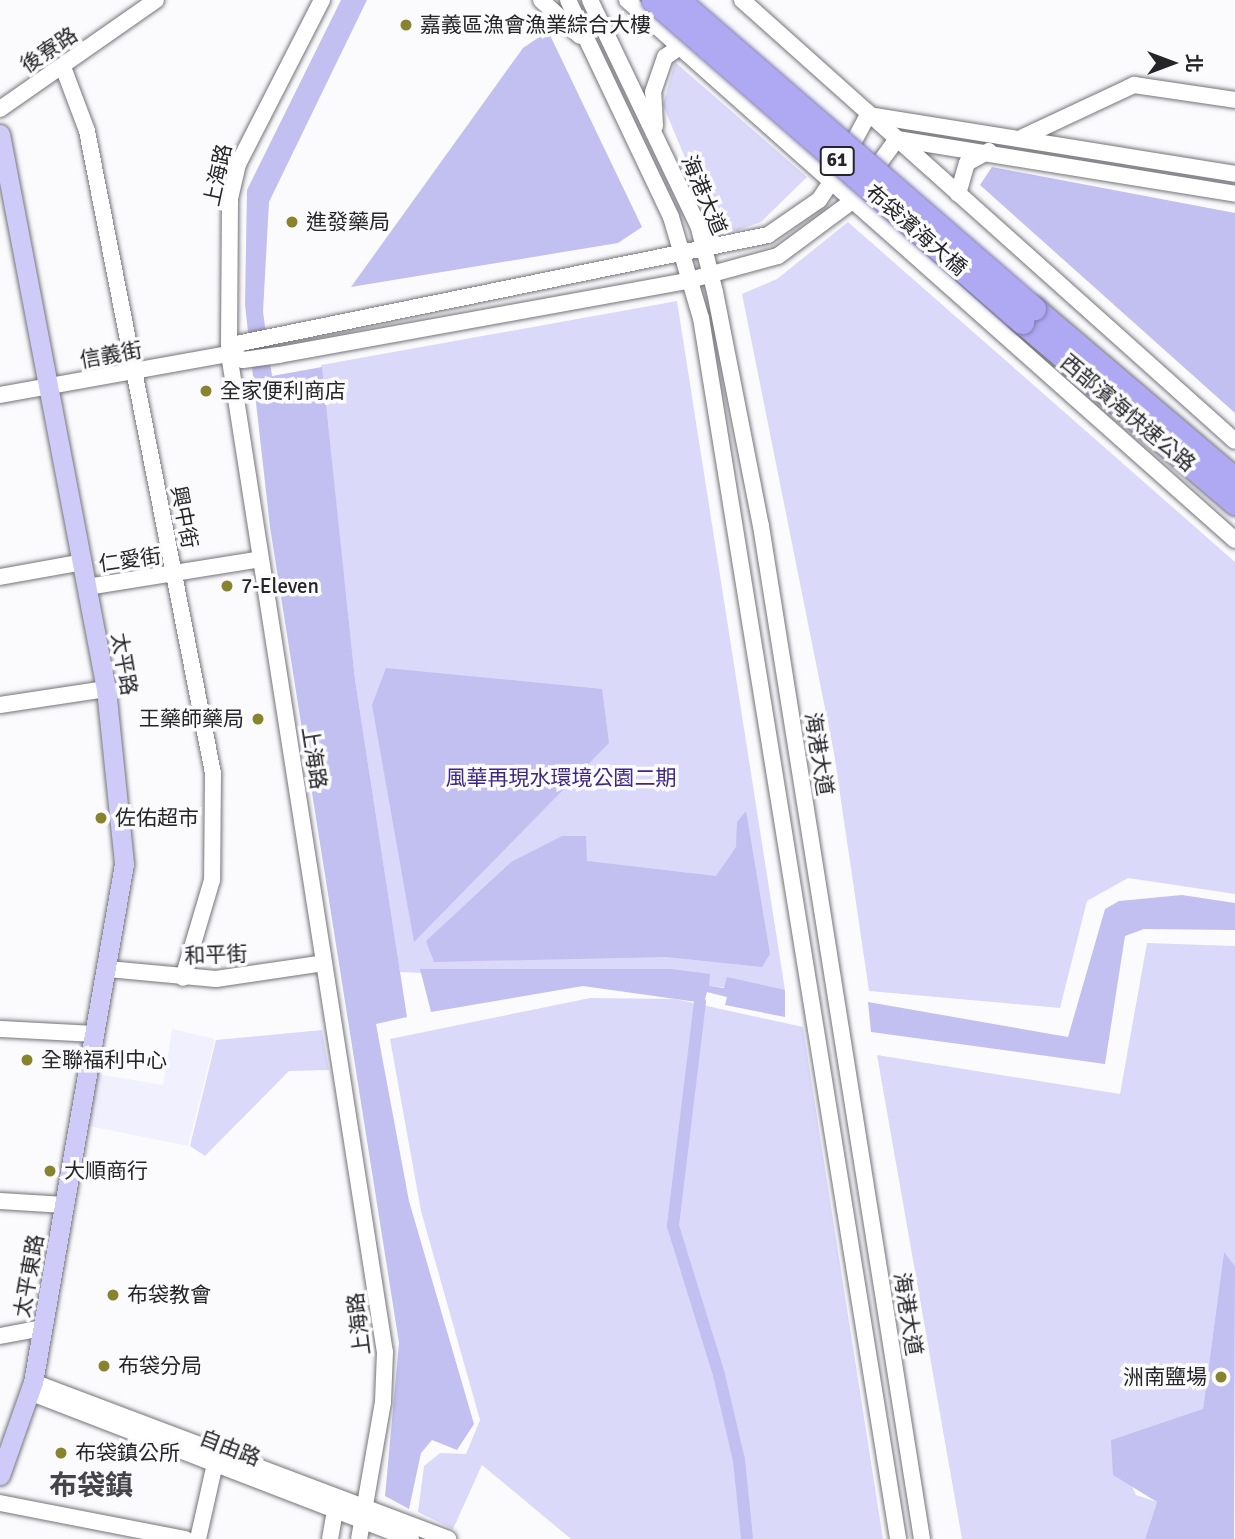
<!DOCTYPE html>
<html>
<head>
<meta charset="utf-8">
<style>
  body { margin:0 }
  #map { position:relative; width:1235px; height:1539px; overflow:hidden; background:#fbfbfe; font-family:Signika,"Noto Sans TC",sans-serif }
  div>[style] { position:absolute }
  .built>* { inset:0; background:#f0f0ff }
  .green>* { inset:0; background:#dbd9fa }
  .water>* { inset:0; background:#c2bff1 }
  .canal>* { height:12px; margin:-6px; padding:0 6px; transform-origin:6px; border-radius:6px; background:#c2bff1 }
  .roads { filter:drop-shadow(0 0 2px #74737a) drop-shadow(0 0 2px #74737a) }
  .minor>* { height:16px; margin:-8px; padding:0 8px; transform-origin:8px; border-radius:8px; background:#fff }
  .major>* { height:19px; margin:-9.5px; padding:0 9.5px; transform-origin:9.5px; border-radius:9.5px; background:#cfcbf8 }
  .highway>* { height:23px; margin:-11.5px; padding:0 11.5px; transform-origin:11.5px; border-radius:11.5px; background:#afa9f4 }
  .bridges { filter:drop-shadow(0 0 2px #7f7bac) drop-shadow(0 0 2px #7f7bac) }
  .highway-bridge>* { height:23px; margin:-11.5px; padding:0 11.5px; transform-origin:11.5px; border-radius:11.5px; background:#afa9f4 }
  .dots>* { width:19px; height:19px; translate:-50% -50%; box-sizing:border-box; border:4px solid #fbfbfe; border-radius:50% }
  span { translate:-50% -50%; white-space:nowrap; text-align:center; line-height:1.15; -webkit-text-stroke:7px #fbfbfe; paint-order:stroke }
  .shield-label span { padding:2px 5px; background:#fbfbfe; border:2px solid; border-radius:5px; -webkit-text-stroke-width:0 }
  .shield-label { font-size:19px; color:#252527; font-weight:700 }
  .poi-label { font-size:21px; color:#252527 }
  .left { translate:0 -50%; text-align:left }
  .right { translate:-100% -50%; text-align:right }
  .street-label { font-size:21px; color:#252527 }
  .park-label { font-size:21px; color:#3d2783 }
  .district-label { font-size:28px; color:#44444a; font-weight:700 }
  .north { position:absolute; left:1137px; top:28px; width:70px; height:70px; -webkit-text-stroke:5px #fbfbfe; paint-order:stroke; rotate:90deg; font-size:19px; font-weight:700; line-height:28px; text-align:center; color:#252527 }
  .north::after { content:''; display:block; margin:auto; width:24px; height:32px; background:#252527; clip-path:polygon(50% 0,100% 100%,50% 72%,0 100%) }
</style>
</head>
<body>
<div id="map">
  <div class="built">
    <i style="clip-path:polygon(172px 1029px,215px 1039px,188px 1146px,89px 1126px,97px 1074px,163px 1085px)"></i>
  </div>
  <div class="green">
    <i style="clip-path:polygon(675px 62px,807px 177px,761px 222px,736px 231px,713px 225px,663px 105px)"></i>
    <i style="clip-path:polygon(848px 222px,1235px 562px,1235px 894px,1128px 878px,1087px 901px,1060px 1008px,869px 991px,834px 753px,742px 294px,777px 279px)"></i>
    <i style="clip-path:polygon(677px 301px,785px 990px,400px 972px,355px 679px,321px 365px)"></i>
    <i style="clip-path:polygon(1147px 943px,1235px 946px,1235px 1266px,1224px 1253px,1203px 1410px,1111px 1440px,1136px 1495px,1157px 1502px,1145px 1539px,962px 1539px,877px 1055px,1120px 1094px)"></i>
    <i style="clip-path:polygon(590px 998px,675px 999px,803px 1027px,883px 1539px,571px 1539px,482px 1465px,453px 1529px,418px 1512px,424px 1466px,440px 1453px,466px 1454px,480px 1420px,421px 1211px,390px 1039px)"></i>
    <i style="clip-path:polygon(322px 1030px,329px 1070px,289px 1071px,205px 1156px,190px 1146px,216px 1040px)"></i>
  </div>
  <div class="water">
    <i style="clip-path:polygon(341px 0,367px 0,269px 202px,263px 312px,272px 376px,322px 367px,355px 679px,407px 1017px,376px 1024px,409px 1201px,474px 1424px,457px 1450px,432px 1440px,421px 1453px,409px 1509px,385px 1496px,399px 1343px,270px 527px,245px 305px,247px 190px)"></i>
    <i style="clip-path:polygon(548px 31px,642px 227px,618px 243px,351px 287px,523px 48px)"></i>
    <i style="clip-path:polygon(992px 167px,1235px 213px,1235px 413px,980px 185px)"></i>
    <i style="clip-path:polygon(386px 668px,602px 689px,609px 743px,414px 942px,372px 705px)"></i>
    <i style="clip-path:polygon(746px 811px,770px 954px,762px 967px,666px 957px,434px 962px,426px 941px,511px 862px,562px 836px,586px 836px,587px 861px,716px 876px,736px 847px,737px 822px)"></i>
    <i style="clip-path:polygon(1182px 895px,1235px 903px,1235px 930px,1144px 929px,1125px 936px,1105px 1064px,871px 1032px,868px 1002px,1068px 1037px,1105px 909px,1119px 901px)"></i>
    <i style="clip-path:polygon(420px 969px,671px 969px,710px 974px,709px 986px,724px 988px,727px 977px,785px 990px,785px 1017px,725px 1005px,727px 997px,707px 992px,704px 1003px,583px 986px,431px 1012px)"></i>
    <i style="clip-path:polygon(1224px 1252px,1235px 1266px,1234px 1539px,1145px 1539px,1157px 1502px,1113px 1475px,1111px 1440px,1203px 1409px)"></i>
  </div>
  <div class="canal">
    <i style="left:700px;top:1002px;width:226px;rotate:96.9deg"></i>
    <i style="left:673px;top:1226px;width:156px;rotate:72.8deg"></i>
    <i style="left:719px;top:1375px;width:87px;rotate:76.8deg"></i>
    <i style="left:739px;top:1460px;width:79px;rotate:84.2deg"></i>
  </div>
  <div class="roads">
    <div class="minor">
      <i style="left:322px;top:0;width:184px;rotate:117.1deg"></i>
      <i style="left:238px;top:164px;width:37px;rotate:103deg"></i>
      <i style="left:230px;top:200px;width:154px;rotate:90.4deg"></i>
      <i style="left:229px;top:354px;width:1010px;rotate:81.12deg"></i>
      <i style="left:385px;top:1352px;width:50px;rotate:92.3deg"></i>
      <i style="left:383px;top:1402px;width:139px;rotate:99.9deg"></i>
      <i style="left:541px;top:0;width:53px;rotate:42.7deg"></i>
      <i style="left:568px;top:0;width:240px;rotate:64.6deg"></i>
      <i style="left:671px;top:217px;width:105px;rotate:73.5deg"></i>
      <i style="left:701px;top:318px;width:1237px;rotate:80.83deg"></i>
      <i style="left:590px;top:0;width:253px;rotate:64.4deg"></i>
      <i style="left:699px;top:228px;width:66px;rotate:76deg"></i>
      <i style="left:715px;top:292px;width:238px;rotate:78.9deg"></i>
      <i style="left:761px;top:526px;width:1026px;rotate:80.97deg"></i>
      <i style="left:627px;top:0;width:813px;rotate:41.61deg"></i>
      <i style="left:742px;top:0;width:661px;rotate:41.81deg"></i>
      <i style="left:63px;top:67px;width:68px;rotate:69.4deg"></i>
      <i style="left:87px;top:131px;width:654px;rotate:78.9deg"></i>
      <i style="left:213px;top:773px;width:107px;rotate:90.5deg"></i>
      <i style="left:212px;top:880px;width:102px;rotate:106.5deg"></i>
      <i style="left:0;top:109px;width:190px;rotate:-34.9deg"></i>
      <i style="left:868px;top:115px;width:372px;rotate:9.1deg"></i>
      <i style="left:655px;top:126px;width:34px;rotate:-93deg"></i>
      <i style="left:653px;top:92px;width:37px;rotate:-71deg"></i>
      <i style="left:665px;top:57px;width:18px;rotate:-34deg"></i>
      <i style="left:1023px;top:137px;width:123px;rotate:-25.1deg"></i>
      <i style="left:1134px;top:85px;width:102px;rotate:8.4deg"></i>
      <i style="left:846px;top:156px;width:47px;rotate:-61.8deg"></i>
      <i style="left:958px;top:194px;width:32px;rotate:-74deg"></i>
      <i style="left:967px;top:163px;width:25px;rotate:-29deg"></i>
      <i style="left:229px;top:354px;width:15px;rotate:23deg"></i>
      <i style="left:243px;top:360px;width:36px;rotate:-8deg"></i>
      <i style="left:279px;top:355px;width:418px;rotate:-10.3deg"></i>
      <i style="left:690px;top:280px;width:91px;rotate:-15.3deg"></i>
      <i style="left:778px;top:256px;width:91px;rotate:-36.5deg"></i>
      <i style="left:851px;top:202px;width:78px;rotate:-53.9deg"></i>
      <i style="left:897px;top:139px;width:342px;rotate:9.2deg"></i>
      <i style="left:229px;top:354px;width:16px;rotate:-43deg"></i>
      <i style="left:241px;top:343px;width:538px;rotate:-11.58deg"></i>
      <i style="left:768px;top:235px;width:62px;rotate:-34.5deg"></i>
      <i style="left:819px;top:200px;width:29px;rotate:-56deg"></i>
      <i style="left:0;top:395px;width:233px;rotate:-10.2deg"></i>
      <i style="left:0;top:577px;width:84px;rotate:-10.2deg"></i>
      <i style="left:87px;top:587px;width:176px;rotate:-9.1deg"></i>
      <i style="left:0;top:705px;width:107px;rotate:-8.6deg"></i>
      <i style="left:108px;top:969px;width:108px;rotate:5.3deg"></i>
      <i style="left:216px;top:979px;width:109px;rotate:-8.4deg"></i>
      <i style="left:0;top:1029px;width:96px;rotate:3deg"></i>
      <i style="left:0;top:1201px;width:65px;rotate:3.5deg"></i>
      <i style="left:0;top:1336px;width:44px;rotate:-10.5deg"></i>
      <i style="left:33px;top:1382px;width:444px;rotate:20.7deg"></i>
      <i style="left:37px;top:1395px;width:401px;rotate:21.1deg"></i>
      <i style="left:0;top:1503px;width:189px;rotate:11deg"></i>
      <i style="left:198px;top:1539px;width:86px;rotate:-77.3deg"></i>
      <i style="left:330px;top:1539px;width:40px;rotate:-80deg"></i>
    </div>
    <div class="major">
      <i style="left:0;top:134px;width:565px;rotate:79.19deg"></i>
      <i style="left:106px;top:689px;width:176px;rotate:84.1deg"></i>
      <i style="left:124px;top:864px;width:526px;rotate:99.96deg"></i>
      <i style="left:33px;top:1382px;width:99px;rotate:109.5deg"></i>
    </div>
    <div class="highway">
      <i style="left:1034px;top:308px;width:264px;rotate:40.4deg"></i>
      <i style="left:1022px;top:322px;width:280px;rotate:40.4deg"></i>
    </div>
  </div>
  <div class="bridges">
    <div class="highway-bridge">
      <i style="left:653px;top:0;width:490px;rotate:41.1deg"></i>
      <i style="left:678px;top:0;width:471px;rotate:40.9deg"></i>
    </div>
  </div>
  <div class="dots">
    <i style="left:406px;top:25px;background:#87842d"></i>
    <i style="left:292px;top:222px;background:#87842d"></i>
    <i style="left:206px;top:391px;background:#87842d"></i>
    <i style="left:227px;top:586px;background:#87842d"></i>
    <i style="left:258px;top:719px;background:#87842d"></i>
    <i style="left:101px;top:818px;background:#87842d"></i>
    <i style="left:27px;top:1060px;background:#87842d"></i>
    <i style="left:50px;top:1171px;background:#87842d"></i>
    <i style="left:113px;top:1295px;background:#87842d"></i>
    <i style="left:104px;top:1366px;background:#87842d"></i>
    <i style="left:1221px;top:1377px;background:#87842d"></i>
    <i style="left:61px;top:1453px;background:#87842d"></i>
  </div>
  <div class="shield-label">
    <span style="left:837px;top:161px">61</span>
  </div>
  <div class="poi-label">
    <span class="left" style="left:420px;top:25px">嘉義區漁會漁業綜合大樓</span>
    <span class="left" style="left:306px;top:222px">進發藥局</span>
    <span class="left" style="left:220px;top:391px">全家便利商店</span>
    <span class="left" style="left:241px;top:586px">7-Eleven</span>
    <span class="right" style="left:244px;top:719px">王藥師藥局</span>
    <span class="left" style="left:115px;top:818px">佐佑超市</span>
    <span class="left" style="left:41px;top:1060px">全聯福利中心</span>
    <span class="left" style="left:64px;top:1171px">大順商行</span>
    <span class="left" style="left:127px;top:1295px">布袋教會</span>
    <span class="left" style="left:118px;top:1366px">布袋分局</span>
    <span class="right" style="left:1207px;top:1377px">洲南鹽場</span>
    <span class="left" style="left:75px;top:1453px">布袋鎮公所</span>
  </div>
  <div class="street-label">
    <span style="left:49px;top:50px;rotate:-34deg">後寮路</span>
    <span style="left:218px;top:175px;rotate:-78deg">上海路</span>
    <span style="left:704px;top:195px;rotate:67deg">海港大道</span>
    <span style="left:916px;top:230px;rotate:41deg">布袋濱海大橋</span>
    <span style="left:111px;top:355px;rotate:-10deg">信義街</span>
    <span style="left:1128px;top:413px;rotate:40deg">西部濱海快速公路</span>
    <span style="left:184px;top:517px;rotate:79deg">興中街</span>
    <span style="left:130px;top:560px;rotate:-8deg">仁愛街</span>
    <span style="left:124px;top:664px;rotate:80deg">太平路</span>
    <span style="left:819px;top:754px;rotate:81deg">海港大道</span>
    <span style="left:314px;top:758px;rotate:81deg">上海路</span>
    <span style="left:216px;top:955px;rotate:-2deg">和平街</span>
    <span style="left:29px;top:1276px;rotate:-80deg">太平東路</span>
    <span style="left:908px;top:1314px;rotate:81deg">海港大道</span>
    <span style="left:359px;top:1324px;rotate:-97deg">上海路</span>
    <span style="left:230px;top:1448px;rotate:21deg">自由路</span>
  </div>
  <div class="park-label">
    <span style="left:561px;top:778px">風華再現水環境公園二期</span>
  </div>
  <div class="district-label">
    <span style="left:91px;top:1486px">布袋鎮</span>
  </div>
  <div class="north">北</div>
</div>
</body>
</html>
